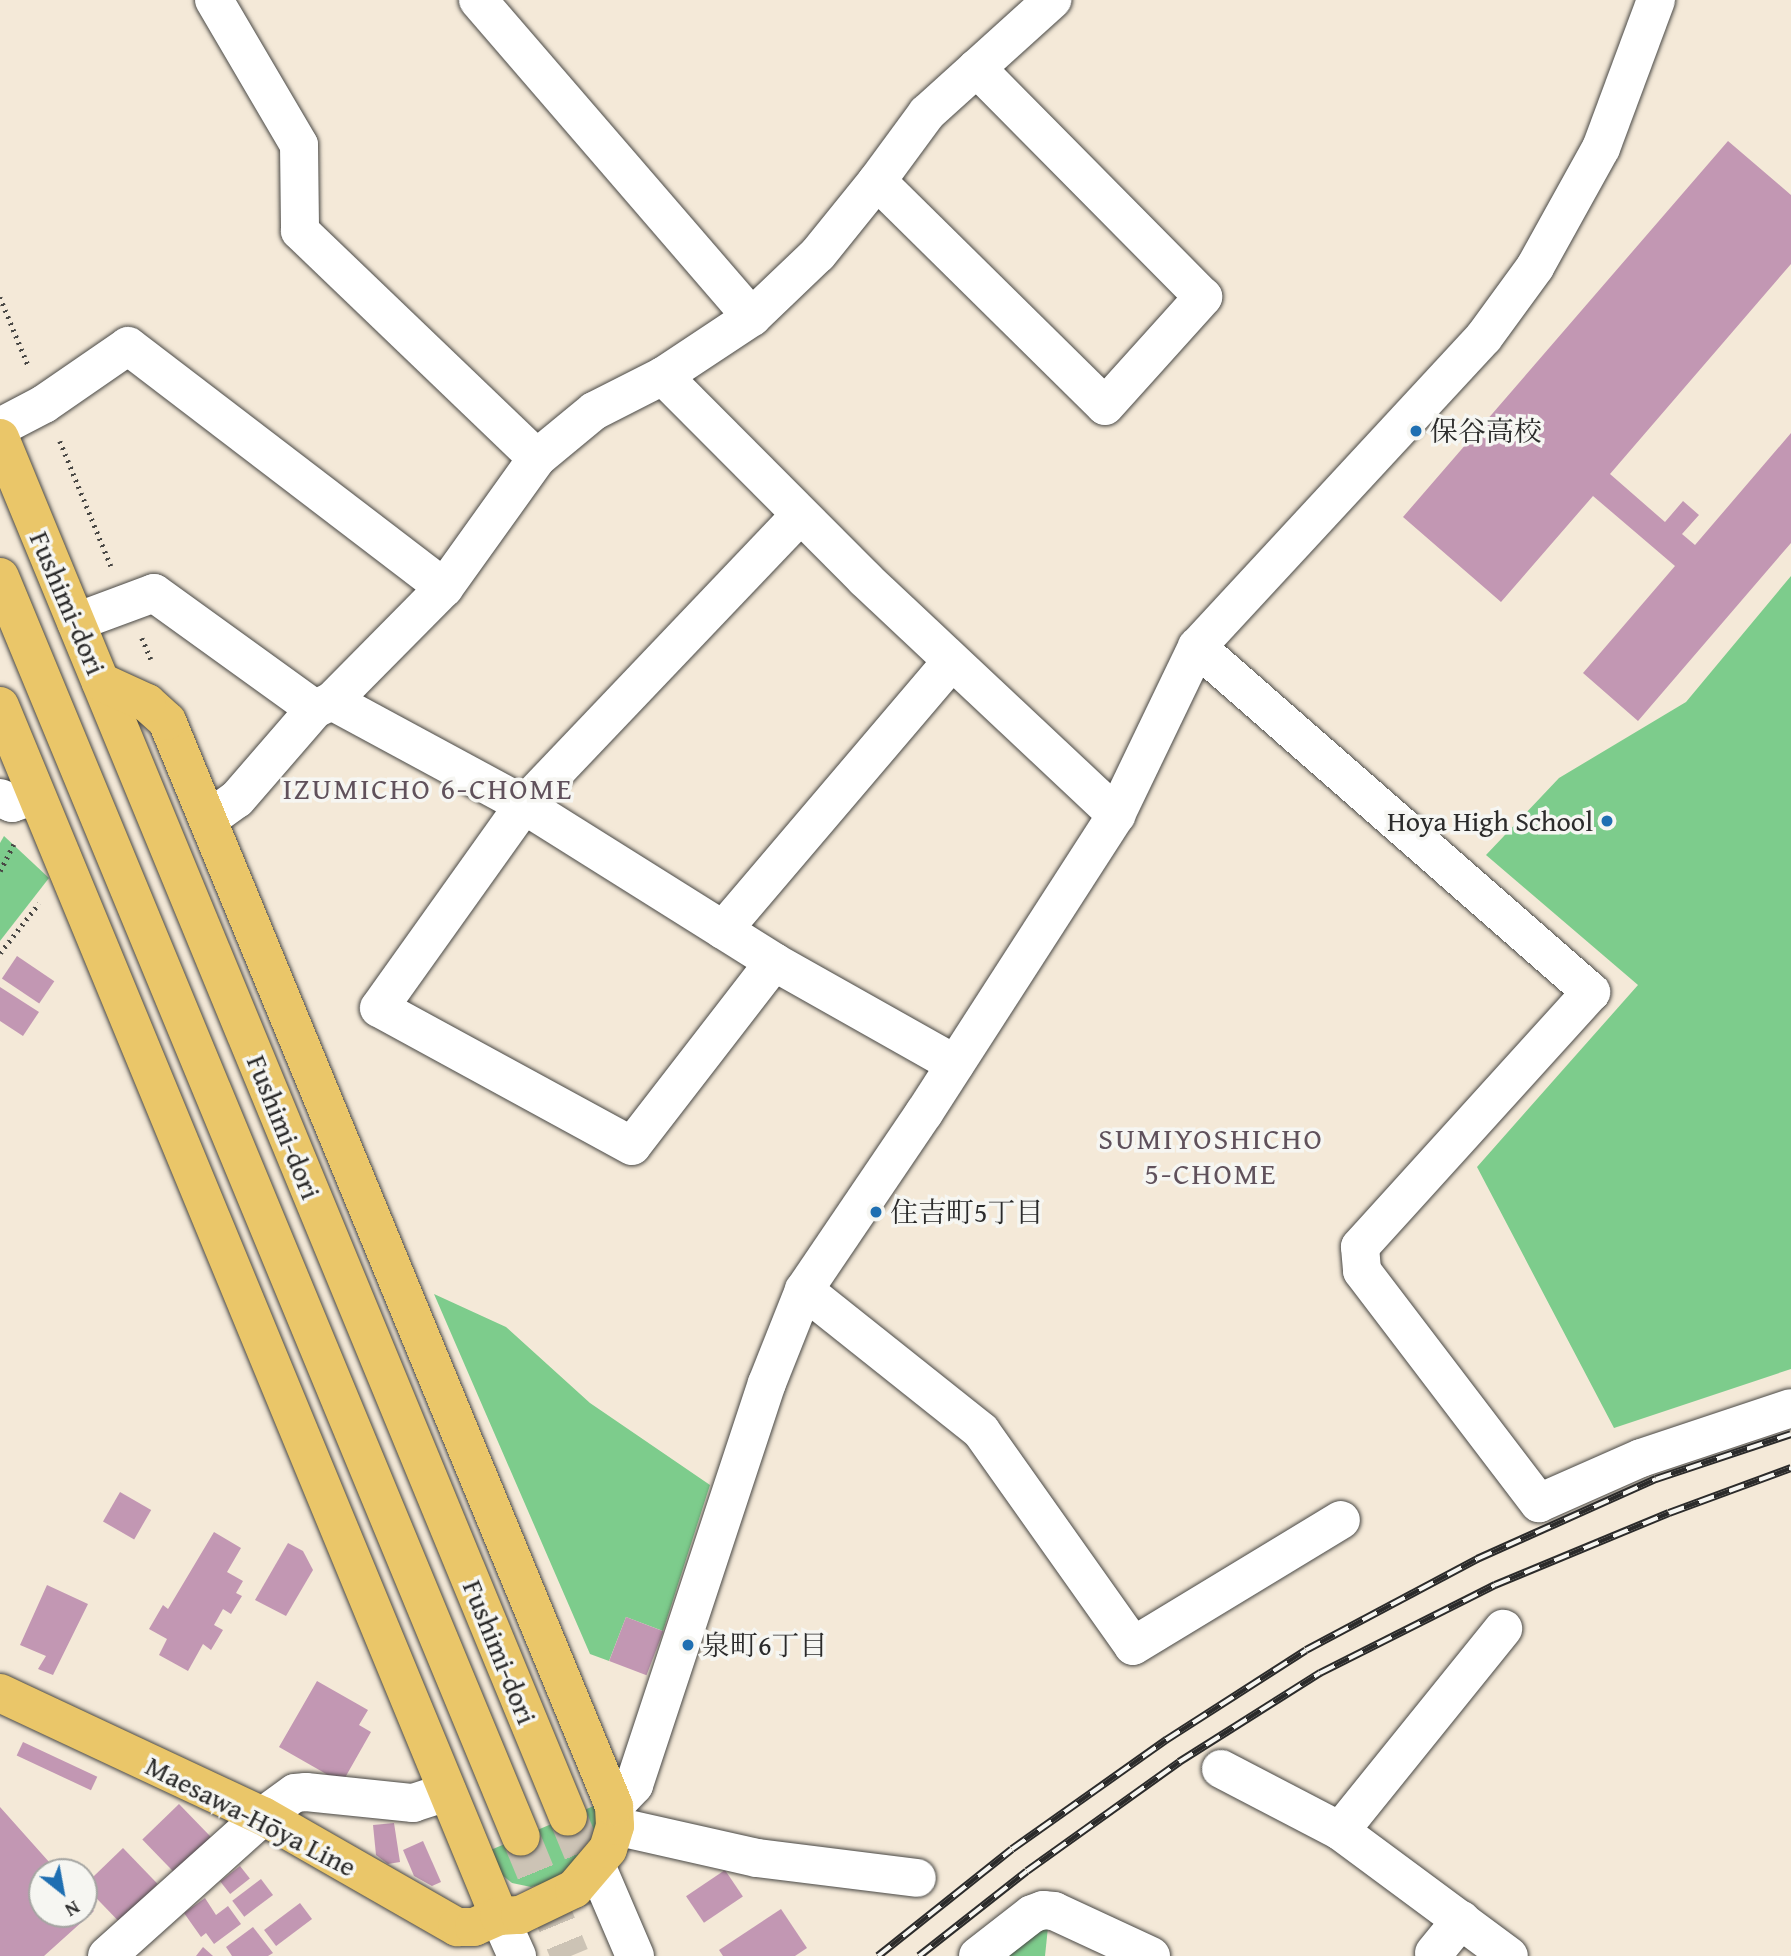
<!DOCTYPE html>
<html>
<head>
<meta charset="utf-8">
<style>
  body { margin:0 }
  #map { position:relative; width:1791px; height:1956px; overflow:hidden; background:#f4e9d8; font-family:"Gentium Book Plus","Noto Serif JP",serif }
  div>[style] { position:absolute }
  .green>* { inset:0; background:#7dcc8c }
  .building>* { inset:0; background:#c297b3; transform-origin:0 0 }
  .major-tunnel>* { height:38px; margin-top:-19px; transform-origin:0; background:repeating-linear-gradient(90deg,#ccc3b5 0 38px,transparent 0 57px) }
  .path>* { height:4.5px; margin-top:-2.25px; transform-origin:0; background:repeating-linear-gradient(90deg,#494845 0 2px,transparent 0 7px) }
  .roads { filter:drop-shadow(0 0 2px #494845) drop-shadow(0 0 2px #494845) }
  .minor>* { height:38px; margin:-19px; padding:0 19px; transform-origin:19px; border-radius:19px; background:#fff }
  .major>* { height:38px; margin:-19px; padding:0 19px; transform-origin:19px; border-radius:19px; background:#eac669 }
  .rail>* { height:8px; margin-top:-4px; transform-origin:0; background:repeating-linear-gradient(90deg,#f6f6f2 0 16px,#2b2b2b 0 32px); box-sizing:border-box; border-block:2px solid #2b2b2b }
  .dots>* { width:19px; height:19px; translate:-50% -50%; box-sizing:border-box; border:4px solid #f6f6f2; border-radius:50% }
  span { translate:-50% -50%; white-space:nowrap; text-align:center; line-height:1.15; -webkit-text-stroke:7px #f6f6f2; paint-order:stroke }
  .poi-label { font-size:28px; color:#2b2b2b }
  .left { translate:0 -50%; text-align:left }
  .right { translate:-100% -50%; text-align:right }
  .street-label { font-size:28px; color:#2b2b2b }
  .neighbourhood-label { font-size:30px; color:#60515b; letter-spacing:2px }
  .north { position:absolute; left:28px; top:1858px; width:70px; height:70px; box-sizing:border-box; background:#f6f6f2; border:2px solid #a5a5a2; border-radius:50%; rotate:149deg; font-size:19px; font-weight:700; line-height:28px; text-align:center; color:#2b2b2b }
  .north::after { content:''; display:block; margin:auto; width:24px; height:32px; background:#1f6fb2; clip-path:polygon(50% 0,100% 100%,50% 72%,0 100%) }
</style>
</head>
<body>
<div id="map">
  <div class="green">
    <i style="clip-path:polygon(1791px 576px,1791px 1369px,1614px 1428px,1477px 1167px,1638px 985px,1486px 855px,1559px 778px,1686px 702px)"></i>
    <i style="clip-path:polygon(4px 836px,49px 878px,0 941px,0 843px)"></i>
    <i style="clip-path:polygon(434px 1294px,506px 1327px,590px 1403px,710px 1485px,663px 1631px,626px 1617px,609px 1661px,590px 1654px)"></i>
    <i style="clip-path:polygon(596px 1805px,599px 1831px,565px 1871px,548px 1882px,531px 1887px,512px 1883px,496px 1870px,486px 1852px)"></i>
    <i style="clip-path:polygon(1048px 1927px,1045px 1956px,994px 1956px)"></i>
  </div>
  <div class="building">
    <i style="clip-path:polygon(1728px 141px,1791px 195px,1791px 264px,1610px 474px,1665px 522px,1683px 501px,1699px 515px,1682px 534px,1695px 545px,1791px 433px,1791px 543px,1638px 721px,1583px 673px,1675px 566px,1593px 496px,1501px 602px,1403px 517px)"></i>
    <i style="left:17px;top:956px;width:45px;height:27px;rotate:34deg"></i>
    <i style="clip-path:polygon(0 987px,39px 1012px,23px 1036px,0 1021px)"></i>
    <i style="left:120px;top:1492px;width:36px;height:34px;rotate:30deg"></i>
    <i style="clip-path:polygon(214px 1532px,241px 1548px,227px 1572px,243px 1581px,236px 1593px,242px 1596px,231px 1614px,223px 1609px,214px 1625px,223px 1630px,211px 1650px,203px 1644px,188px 1671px,159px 1655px,167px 1639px,149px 1629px,163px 1605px,168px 1609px)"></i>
    <i style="clip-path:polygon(288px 1543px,303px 1551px,313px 1570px,286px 1616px,255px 1600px)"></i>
    <i style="clip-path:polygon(47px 1585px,88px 1604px,53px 1675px,38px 1669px,46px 1656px,20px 1645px)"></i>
    <i style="left:626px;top:1617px;width:40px;height:47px;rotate:21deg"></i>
    <i style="clip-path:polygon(317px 1681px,368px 1710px,359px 1725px,371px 1732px,342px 1783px,279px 1747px)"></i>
    <i style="left:23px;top:1742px;width:82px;height:15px;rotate:25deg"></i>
    <i style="left:179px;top:1804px;width:46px;height:51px;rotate:46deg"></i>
    <i style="clip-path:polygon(0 1807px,58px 1872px,42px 1872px,42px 1914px,84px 1914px,84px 1901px,94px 1911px,44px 1956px,0 1956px)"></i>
    <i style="clip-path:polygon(394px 1823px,400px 1862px,388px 1864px,376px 1855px,373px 1825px)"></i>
    <i style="clip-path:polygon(423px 1841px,441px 1882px,432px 1886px,414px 1876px,403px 1850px)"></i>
    <i style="left:123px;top:1848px;width:50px;height:54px;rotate:46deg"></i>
    <i style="left:240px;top:1866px;width:16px;height:25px;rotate:52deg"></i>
    <i style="left:725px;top:1870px;width:32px;height:47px;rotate:56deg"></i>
    <i style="left:261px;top:1879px;width:20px;height:36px;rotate:53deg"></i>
    <i style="clip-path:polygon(205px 1898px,216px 1915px,228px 1906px,241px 1924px,214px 1944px,206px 1933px,201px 1937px,184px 1913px)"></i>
    <i style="left:300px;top:1903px;width:20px;height:45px;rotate:53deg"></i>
    <i style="clip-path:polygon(781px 1909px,807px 1948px,795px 1956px,723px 1956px,719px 1950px)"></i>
    <i style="clip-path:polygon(253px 1927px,273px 1953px,268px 1956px,232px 1956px,226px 1947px)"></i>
    <i style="clip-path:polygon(203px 1947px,213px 1956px,196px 1956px)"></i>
  </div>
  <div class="major-tunnel">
    <i style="left:568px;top:1817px;width:89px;rotate:67.5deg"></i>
    <i style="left:521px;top:1837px;width:129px;rotate:67.6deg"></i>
  </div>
  <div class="path">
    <i style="left:0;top:297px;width:74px;rotate:67.6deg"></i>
    <i style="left:60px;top:441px;width:135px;rotate:67.8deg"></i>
    <i style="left:142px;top:638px;width:23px;rotate:67deg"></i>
    <i style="left:0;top:871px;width:30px;rotate:-63deg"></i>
    <i style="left:0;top:953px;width:63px;rotate:-52deg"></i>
  </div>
  <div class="roads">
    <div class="minor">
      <i style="left:214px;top:0;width:168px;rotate:59.6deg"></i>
      <i style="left:299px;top:145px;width:86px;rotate:89.3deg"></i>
      <i style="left:300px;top:231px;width:328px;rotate:43.8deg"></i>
      <i style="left:478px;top:0;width:419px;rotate:49.2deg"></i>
      <i style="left:877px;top:181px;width:320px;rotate:44.6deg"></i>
      <i style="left:1105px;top:406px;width:147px;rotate:-48deg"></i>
      <i style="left:1203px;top:297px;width:322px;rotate:-134.7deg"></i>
      <i style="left:663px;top:376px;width:286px;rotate:45.1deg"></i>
      <i style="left:865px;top:579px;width:345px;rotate:43.2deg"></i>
      <i style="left:0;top:427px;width:50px;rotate:-27.6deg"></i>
      <i style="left:44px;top:404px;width:102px;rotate:-34.6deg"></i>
      <i style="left:128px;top:346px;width:398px;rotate:37.4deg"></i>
      <i style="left:76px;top:622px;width:83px;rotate:-20.4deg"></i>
      <i style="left:154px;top:593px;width:198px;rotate:35.8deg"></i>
      <i style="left:1197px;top:647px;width:524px;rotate:41.21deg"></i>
      <i style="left:1591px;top:992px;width:344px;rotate:132.2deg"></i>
      <i style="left:1360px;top:1247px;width:24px;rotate:85deg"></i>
      <i style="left:1362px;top:1271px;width:292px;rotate:52.7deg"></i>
      <i style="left:1539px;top:1503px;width:111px;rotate:-23.8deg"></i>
      <i style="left:1641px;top:1458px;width:158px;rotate:-18.4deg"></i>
      <i style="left:332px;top:701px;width:218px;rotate:28.4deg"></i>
      <i style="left:524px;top:805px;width:295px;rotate:32.1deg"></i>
      <i style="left:774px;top:962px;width:208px;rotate:29.4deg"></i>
      <i style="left:0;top:798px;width:13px;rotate:23deg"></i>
      <i style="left:12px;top:803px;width:25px;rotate:-18deg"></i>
      <i style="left:209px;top:819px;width:34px;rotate:-36deg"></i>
      <i style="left:237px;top:799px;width:119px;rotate:-49.1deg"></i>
      <i style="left:315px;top:709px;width:19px;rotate:-25deg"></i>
      <i style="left:332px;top:701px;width:159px;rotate:-45.3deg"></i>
      <i style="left:444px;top:588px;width:160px;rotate:-54.4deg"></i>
      <i style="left:537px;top:458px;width:74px;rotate:-39.5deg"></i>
      <i style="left:594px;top:411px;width:77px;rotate:-26.9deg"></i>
      <i style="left:663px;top:376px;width:107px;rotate:-33.5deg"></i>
      <i style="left:752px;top:317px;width:91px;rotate:-43.7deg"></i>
      <i style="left:818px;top:254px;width:94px;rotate:-51.1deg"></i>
      <i style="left:877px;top:181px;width:84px;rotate:-53.7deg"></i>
      <i style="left:927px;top:113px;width:169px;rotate:-42.1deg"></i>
      <i style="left:723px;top:930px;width:353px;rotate:-49.6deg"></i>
      <i style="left:774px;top:962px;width:232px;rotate:127.7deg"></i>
      <i style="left:632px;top:1146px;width:288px;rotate:-151.4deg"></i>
      <i style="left:379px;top:1008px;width:249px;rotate:-54.5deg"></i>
      <i style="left:524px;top:805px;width:400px;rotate:-46.4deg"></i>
      <i style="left:804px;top:1290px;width:226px;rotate:38.5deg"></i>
      <i style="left:981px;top:1431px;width:263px;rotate:54.7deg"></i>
      <i style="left:1133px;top:1646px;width:243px;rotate:-31.2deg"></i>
      <i style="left:1221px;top:1769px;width:134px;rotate:27.5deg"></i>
      <i style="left:1340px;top:1831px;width:210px;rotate:36.5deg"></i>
      <i style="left:614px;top:1806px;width:29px;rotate:-46deg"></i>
      <i style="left:634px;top:1785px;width:423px;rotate:-71.7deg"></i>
      <i style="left:767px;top:1383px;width:100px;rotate:-68.3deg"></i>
      <i style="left:804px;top:1290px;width:214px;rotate:-55.9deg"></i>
      <i style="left:924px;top:1113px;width:354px;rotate:-57.2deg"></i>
      <i style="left:1116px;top:815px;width:187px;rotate:-64.3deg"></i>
      <i style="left:1197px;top:647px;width:422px;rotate:-47.2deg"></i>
      <i style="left:1484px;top:337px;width:87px;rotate:-53.9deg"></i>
      <i style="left:1535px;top:267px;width:136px;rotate:-61deg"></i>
      <i style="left:1601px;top:148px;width:158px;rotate:-69.6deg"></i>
      <i style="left:615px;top:1826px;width:146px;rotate:12.7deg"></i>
      <i style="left:757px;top:1858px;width:161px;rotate:7.1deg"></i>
      <i style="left:1340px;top:1831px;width:260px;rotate:-51.1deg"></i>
      <i style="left:596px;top:1865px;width:99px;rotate:66.8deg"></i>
      <i style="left:499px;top:1916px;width:44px;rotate:65.8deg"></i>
      <i style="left:1434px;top:1953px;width:43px;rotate:-50.7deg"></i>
      <i style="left:107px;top:1956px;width:210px;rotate:-41.9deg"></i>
      <i style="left:263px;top:1816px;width:39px;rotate:-36deg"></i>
      <i style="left:295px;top:1793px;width:11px;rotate:-5deg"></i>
      <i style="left:306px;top:1792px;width:108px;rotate:5.9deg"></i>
      <i style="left:413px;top:1803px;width:36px;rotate:-18deg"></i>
      <i style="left:978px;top:1956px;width:68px;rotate:-37.9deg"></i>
      <i style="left:1032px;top:1914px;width:12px;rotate:-20deg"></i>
      <i style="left:1043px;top:1910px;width:11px;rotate:5deg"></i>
      <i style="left:1054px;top:1911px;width:107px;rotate:24.9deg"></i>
    </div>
    <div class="major">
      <i style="left:0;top:438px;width:1491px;rotate:67.61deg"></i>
      <i style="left:0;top:577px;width:1363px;rotate:67.54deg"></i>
      <i style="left:0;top:706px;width:1309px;rotate:67.59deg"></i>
      <i style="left:0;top:1693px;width:290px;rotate:25.1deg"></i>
      <i style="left:263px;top:1816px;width:224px;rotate:29.8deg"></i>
      <i style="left:457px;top:1927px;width:17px"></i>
      <i style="left:474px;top:1927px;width:27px;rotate:-24deg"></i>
      <i style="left:499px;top:1916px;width:21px;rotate:-3deg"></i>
      <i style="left:520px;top:1915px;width:60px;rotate:-25.7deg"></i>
      <i style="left:574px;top:1889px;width:52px;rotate:-49.6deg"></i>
      <i style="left:608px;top:1849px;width:24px;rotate:-73deg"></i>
      <i style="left:615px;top:1826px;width:20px;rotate:-93deg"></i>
      <i style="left:614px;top:1806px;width:1173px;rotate:-112.39deg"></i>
      <i style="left:167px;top:721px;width:27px;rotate:-138deg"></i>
      <i style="left:147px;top:703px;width:51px;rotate:-155.5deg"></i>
    </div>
  </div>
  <div class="rail">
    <i style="left:878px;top:1956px;width:171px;rotate:-38.6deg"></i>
    <i style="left:1012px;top:1849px;width:189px;rotate:-35.3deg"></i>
    <i style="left:1166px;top:1740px;width:166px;rotate:-32.7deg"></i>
    <i style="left:1306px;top:1650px;width:194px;rotate:-28deg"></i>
    <i style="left:1477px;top:1559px;width:196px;rotate:-24.1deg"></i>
    <i style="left:1656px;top:1479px;width:142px;rotate:-18.4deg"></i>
    <i style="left:919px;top:1956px;width:137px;rotate:-38.2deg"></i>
    <i style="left:1027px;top:1871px;width:187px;rotate:-35.6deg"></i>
    <i style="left:1179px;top:1762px;width:167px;rotate:-32.3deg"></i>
    <i style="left:1320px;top:1673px;width:196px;rotate:-26.7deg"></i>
    <i style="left:1495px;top:1585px;width:188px;rotate:-22.5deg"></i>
    <i style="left:1669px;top:1513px;width:130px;rotate:-20.2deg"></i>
  </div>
  <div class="dots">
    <i style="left:1416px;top:431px;background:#1f6fb2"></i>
    <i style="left:1607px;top:821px;background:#1f6fb2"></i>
    <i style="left:876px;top:1212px;background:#1f6fb2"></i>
    <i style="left:688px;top:1645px;background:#1f6fb2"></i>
  </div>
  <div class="poi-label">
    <span class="left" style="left:1430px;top:431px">保谷高校</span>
    <span class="right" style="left:1593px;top:821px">Hoya High School</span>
    <span class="left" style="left:890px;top:1212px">住吉町5丁目</span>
    <span class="left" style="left:702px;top:1645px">泉町6丁目</span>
  </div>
  <div class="street-label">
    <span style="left:68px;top:603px;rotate:67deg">Fushimi-dori</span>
    <span style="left:284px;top:1127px;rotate:68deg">Fushimi-dori</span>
    <span style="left:500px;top:1652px;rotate:68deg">Fushimi-dori</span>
    <span style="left:251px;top:1816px;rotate:27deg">Maesawa-Hōya Line</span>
  </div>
  <div class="neighbourhood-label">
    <span style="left:428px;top:788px">IZUMICHO 6-CHOME</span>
    <span style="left:1211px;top:1155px">SUMIYOSHICHO<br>5-CHOME</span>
  </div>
  <div class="north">N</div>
</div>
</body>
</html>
